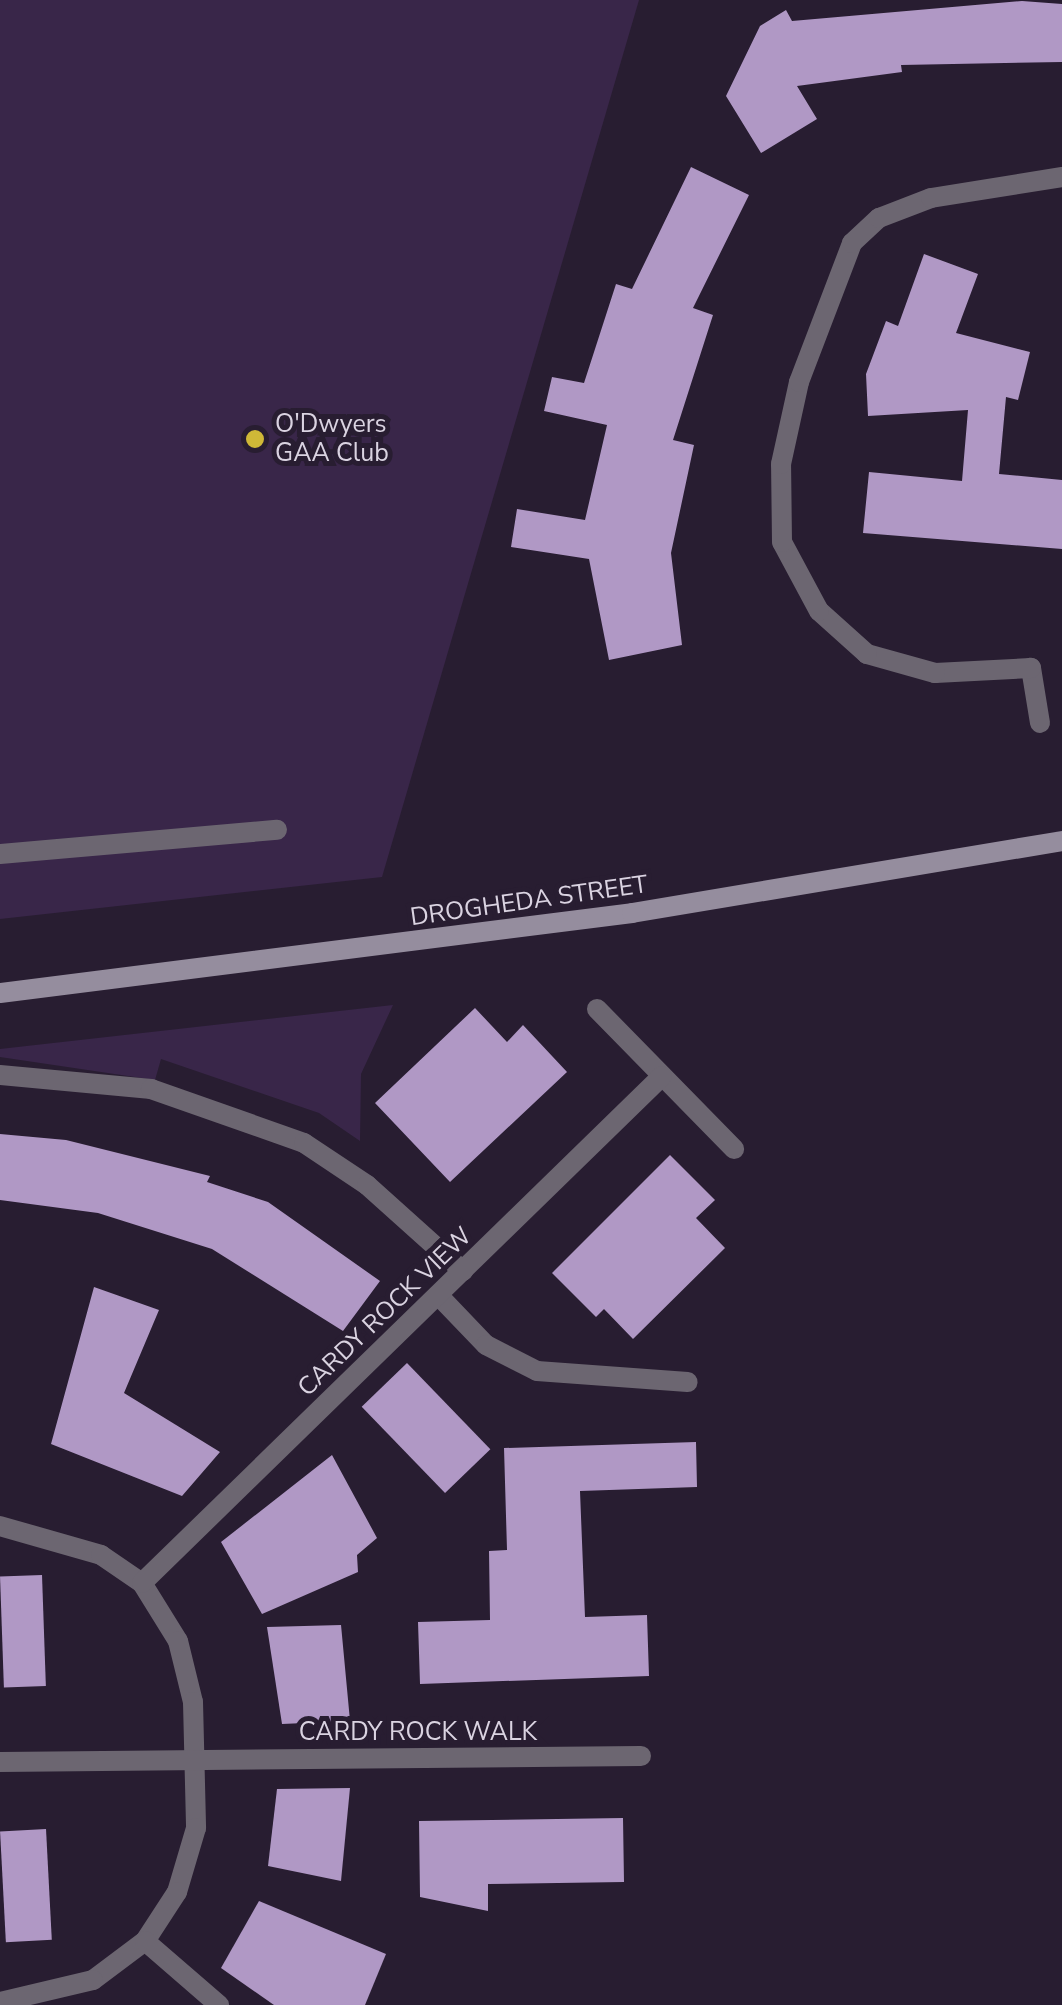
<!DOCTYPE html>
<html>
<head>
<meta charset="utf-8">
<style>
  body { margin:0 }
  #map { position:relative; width:1062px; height:2005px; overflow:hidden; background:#281d31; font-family:"Nunito Sans",sans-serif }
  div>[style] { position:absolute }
  .green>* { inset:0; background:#392649 }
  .building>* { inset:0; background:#b098c5; transform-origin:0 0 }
  .lane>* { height:20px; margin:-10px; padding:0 10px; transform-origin:10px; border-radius:10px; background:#6c6671 }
  .street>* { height:20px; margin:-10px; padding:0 10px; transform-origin:10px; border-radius:10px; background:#6c6671 }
  .secondary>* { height:20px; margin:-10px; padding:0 10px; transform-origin:10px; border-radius:10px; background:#958d9e }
  .dots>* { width:28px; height:28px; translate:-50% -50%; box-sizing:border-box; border:5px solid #281d31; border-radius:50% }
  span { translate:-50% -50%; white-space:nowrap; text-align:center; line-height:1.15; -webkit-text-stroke:10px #281d31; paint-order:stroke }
  .poi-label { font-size:25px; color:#dad3e1 }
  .left { translate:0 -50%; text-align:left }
  .street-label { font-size:25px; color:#dad3e1 }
</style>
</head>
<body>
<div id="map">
  <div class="green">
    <i style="clip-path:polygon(0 0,639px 0,382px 877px,0 919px)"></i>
    <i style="clip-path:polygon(393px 1005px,361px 1074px,360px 1141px,319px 1113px,161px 1059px,155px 1080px,0 1057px,0 1049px)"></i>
  </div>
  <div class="building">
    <i style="clip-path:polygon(1022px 1px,1062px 4px,1062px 62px,901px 65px,902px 72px,797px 86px,817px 119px,761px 153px,726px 96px,760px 26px,786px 10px,792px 21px)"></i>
    <i style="clip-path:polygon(691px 167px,749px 195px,693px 308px,713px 315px,673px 440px,694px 445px,671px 553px,682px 645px,609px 660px,589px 559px,511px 547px,517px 509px,585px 520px,607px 425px,544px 411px,552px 377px,584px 383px,616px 284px,632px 289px)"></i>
    <i style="clip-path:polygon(924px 254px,978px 274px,956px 333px,1030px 352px,1018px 400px,1006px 397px,999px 474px,1062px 480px,1062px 549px,863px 533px,869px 472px,962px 481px,968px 410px,868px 416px,866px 374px,886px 321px,898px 326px)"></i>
    <i style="clip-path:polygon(475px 1008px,507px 1042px,523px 1025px,567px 1072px,450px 1182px,375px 1103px)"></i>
    <i style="clip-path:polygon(0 1134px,66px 1140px,210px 1176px,207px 1182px,268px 1202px,380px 1281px,343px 1331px,212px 1249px,98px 1213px,0 1200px)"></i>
    <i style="clip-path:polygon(670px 1155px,715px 1200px,696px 1218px,725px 1248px,633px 1339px,604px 1309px,596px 1317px,552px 1273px)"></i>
    <i style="clip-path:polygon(94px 1287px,159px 1310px,124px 1393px,220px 1452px,182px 1496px,51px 1444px)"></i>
    <i style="left:407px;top:1363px;width:120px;height:63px;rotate:46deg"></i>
    <i style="clip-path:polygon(696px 1442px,697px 1487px,580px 1491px,585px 1617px,647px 1615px,649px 1676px,420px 1684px,418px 1622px,490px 1620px,489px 1551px,507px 1550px,504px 1448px)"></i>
    <i style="clip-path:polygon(332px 1455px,377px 1538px,357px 1555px,358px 1572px,262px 1614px,221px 1542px)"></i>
    <i style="left:42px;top:1575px;width:111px;height:42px;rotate:88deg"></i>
    <i style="clip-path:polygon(341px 1625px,350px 1721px,282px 1724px,267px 1627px)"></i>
    <i style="clip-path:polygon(350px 1788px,341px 1881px,268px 1866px,277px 1789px)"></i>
    <i style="clip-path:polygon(623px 1818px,624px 1882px,488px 1884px,488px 1911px,420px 1897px,419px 1821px)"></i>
    <i style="left:46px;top:1829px;width:111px;height:46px;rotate:87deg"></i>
    <i style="clip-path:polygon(259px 1901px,386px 1954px,365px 2005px,274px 2005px,221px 1968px)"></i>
  </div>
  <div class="lane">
    <i style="left:0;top:854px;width:278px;rotate:-5deg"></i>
  </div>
  <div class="street">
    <i style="left:1040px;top:723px;width:56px;rotate:-99.3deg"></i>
    <i style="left:1031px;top:668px;width:96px;rotate:177deg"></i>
    <i style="left:935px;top:673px;width:71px;rotate:-164.4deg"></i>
    <i style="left:867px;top:654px;width:64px;rotate:-138.1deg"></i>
    <i style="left:819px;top:611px;width:78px;rotate:-118.2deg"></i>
    <i style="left:782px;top:542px;width:78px;rotate:-90.7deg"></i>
    <i style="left:781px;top:464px;width:84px;rotate:-77.6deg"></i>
    <i style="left:799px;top:382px;width:149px;rotate:-69.1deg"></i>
    <i style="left:852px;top:243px;width:37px;rotate:-43deg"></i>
    <i style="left:879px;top:218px;width:56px;rotate:-21deg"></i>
    <i style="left:931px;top:198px;width:133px;rotate:-9.1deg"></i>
    <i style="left:597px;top:1009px;width:196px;rotate:45.6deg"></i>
    <i style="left:0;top:1075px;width:152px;rotate:5.3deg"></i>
    <i style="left:151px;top:1089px;width:162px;rotate:19.4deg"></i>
    <i style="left:304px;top:1143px;width:76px;rotate:33.7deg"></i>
    <i style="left:367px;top:1185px;width:129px;rotate:41.9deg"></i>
    <i style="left:439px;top:1296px;width:68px;rotate:46.2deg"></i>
    <i style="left:486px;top:1345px;width:57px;rotate:27deg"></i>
    <i style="left:537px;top:1371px;width:151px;rotate:4.2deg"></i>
    <i style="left:0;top:1526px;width:105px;rotate:16deg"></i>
    <i style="left:101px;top:1555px;width:50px;rotate:34.3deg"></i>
    <i style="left:142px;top:1583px;width:68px;rotate:58.2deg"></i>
    <i style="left:178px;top:1641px;width:63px;rotate:76.2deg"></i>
    <i style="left:193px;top:1702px;width:126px;rotate:88.6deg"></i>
    <i style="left:196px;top:1828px;width:67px;rotate:106.5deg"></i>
    <i style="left:177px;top:1892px;width:59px;rotate:123.1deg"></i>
    <i style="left:145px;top:1941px;width:65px;rotate:143.1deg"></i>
    <i style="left:93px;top:1980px;width:96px;rotate:166.7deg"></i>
    <i style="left:142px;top:1583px;width:726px;rotate:-44.27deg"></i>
    <i style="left:0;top:1762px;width:641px;rotate:-0.54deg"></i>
    <i style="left:145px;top:1941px;width:98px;rotate:40.9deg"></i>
  </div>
  <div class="secondary">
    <i style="left:0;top:993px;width:637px;rotate:-7.21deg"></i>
    <i style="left:632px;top:913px;width:436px;rotate:-9.5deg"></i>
  </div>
  <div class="dots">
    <i style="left:255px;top:439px;background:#cfb837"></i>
  </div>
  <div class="poi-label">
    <span class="left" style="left:275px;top:439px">O'Dwyers<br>GAA Club</span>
  </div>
  <div class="street-label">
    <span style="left:529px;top:901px;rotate:-8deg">DROGHEDA STREET</span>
    <span style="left:385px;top:1312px;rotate:-44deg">CARDY ROCK VIEW</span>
    <span style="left:418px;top:1732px">CARDY ROCK WALK</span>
  </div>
</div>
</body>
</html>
